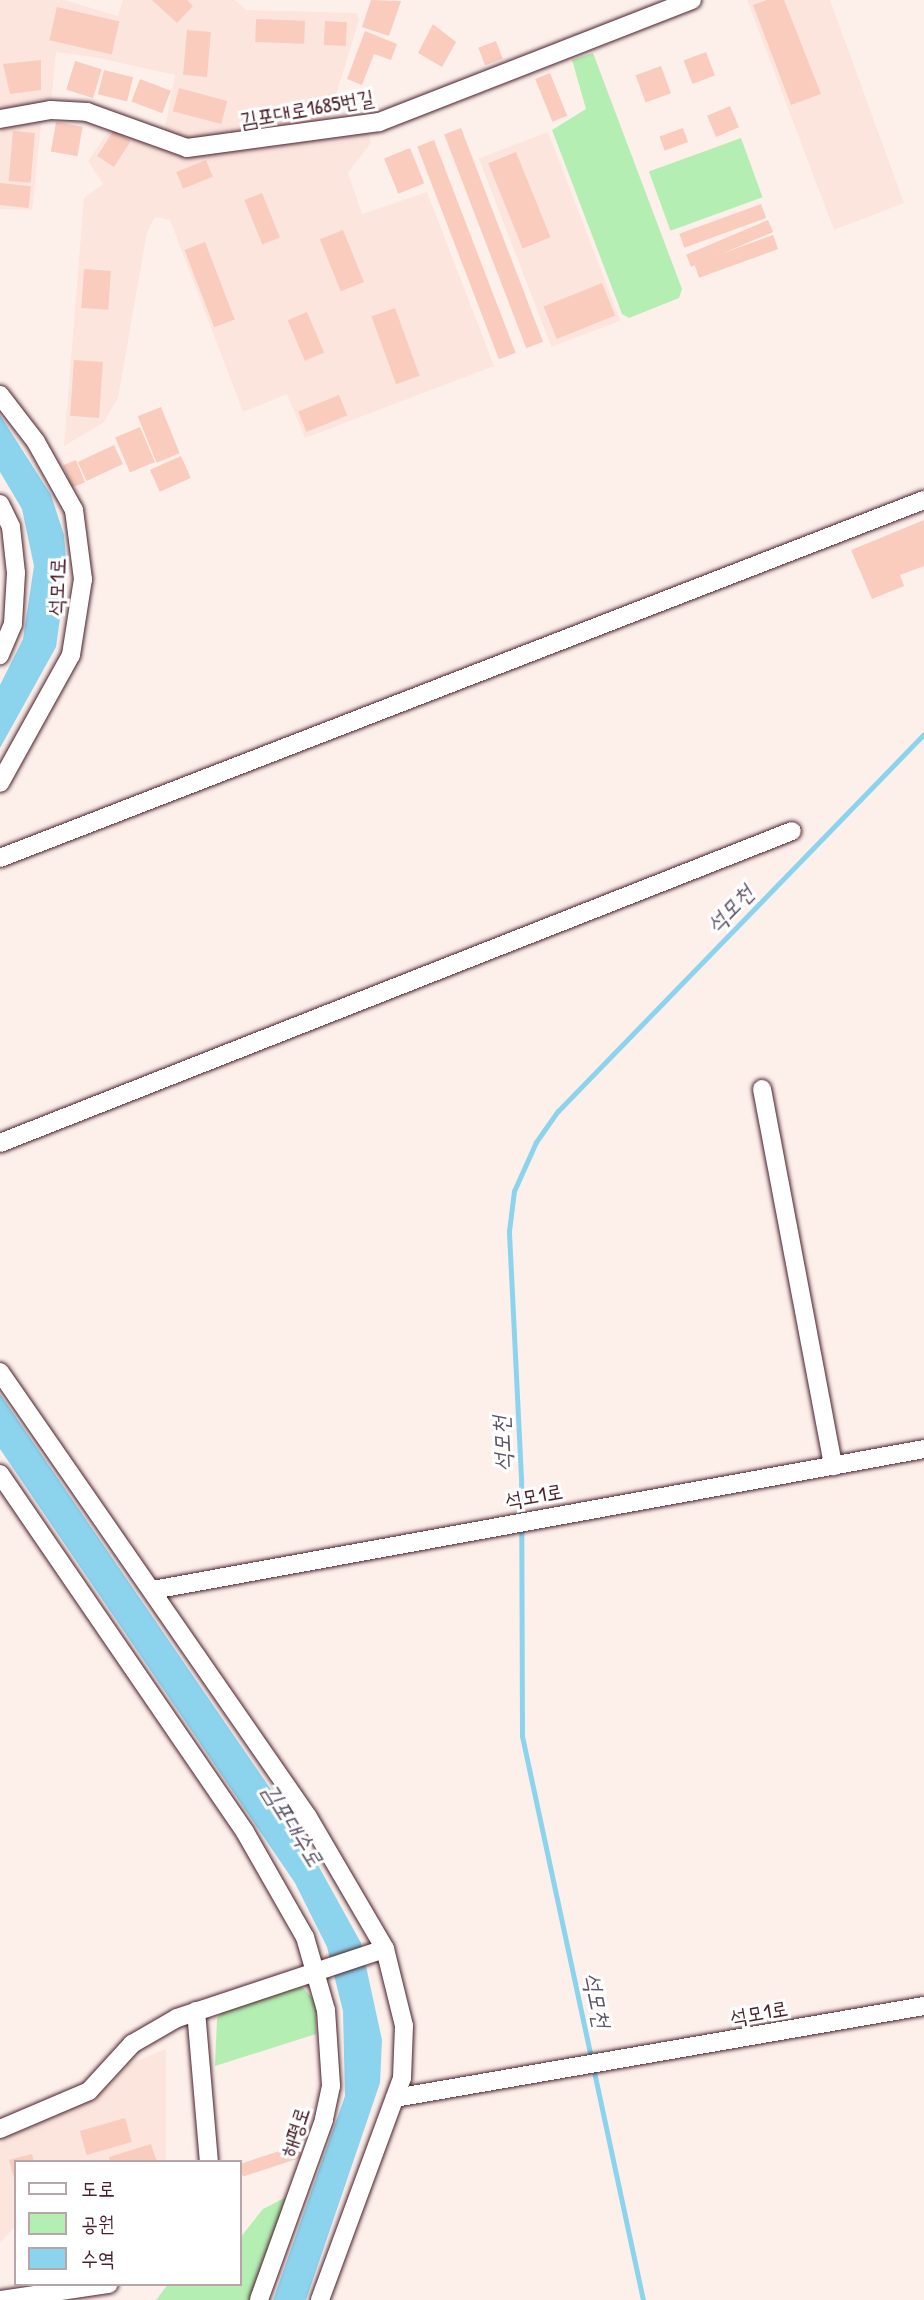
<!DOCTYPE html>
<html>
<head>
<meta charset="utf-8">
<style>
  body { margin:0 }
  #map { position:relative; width:924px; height:2300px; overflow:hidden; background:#fdf0eb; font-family:"Patrick Hand","Poor Story",sans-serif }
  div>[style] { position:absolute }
  .built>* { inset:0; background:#fce5dd; transform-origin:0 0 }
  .green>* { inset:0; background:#b4eeb2; transform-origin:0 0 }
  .water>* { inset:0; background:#8cd4ee }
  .stream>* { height:5px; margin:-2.5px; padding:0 2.5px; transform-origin:2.5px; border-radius:2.5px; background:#8cd4ee }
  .building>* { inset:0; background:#f9ccbd; transform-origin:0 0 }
  .roads { filter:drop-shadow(0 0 2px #4a1f2b) drop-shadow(0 0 2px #4a1f2b) }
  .minor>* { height:18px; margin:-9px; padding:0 9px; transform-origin:9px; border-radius:9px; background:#fff }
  span { translate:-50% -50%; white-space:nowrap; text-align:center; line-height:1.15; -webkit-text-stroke:6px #fff; paint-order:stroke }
  .street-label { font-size:21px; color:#4a1f2b }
  .water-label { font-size:23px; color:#5e5566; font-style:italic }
  .legend { position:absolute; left:14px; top:2160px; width:228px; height:126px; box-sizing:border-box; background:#fff; border:2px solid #b7a5aa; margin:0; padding:9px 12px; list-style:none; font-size:21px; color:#4a1f2b }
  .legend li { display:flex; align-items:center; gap:14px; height:35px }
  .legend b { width:35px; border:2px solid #b7a5aa }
</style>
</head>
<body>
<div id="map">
  <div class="built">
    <i style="clip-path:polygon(0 0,64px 0,118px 16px,123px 0,235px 0,246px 10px,357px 13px,359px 20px,328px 121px,190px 142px,167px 137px,165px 129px,175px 75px,94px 57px,56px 52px,51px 103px,0 113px)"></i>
    <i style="clip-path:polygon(747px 0,830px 0,904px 203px,834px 230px)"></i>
    <i style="clip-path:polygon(42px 116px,32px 210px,0 209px,0 125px)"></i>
    <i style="clip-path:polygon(112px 126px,196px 155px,368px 130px,371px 143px,348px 173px,362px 214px,427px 192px,494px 366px,305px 438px,287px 394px,243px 412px,170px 220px,155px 217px,147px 232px,118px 398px,103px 423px,64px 446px,84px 198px,103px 184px,88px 161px)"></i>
    <i style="left:548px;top:132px;width:202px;height:74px;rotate:69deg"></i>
    <i style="clip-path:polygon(166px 2049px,166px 2162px,16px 2162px,16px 2225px,0 2243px,0 2134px,105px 2089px,129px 2064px)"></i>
  </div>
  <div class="green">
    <i style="clip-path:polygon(593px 53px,682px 289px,679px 298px,629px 318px,622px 314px,552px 130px,586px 109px,572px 60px)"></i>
    <i style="left:741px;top:138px;width:63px;height:98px;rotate:70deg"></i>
    <i style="clip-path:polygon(302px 1987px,316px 2002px,316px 2034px,215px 2066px,217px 2019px,223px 2010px)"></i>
    <i style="clip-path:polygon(288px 2196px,254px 2300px,156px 2300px,168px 2284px,240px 2284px,240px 2238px,263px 2209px)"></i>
  </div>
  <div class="water">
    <i style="clip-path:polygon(0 415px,51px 495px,64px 535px,67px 569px,56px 647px,0 748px,0 685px,23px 639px,34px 566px,22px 509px,0 472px)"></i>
    <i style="clip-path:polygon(0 1394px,298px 1829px,361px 1943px,382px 2040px,380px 2083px,306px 2300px,273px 2300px,345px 2096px,343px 2011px,327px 1947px,295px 1883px,0 1449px)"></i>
  </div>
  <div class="stream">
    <i style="left:643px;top:2300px;width:577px;rotate:-102.11deg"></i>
    <i style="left:522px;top:1736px;width:258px;rotate:-90.2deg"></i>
    <i style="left:521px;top:1478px;width:247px;rotate:-92.8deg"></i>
    <i style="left:509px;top:1231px;width:40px;rotate:-82.9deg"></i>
    <i style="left:514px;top:1191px;width:54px;rotate:-65.8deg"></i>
    <i style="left:536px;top:1142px;width:38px;rotate:-55deg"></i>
    <i style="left:558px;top:1111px;width:525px;rotate:-45.85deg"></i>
  </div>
  <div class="building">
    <i style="clip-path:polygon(152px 0,187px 0,193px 6px,177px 23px)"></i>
    <i style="clip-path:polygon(371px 0,401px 1px,389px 36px,362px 27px)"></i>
    <i style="clip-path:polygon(767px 0,784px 0,821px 94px,791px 105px,753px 5px)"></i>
    <i style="left:57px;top:7px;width:64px;height:34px;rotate:13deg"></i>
    <i style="left:256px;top:19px;width:49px;height:23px;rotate:2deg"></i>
    <i style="left:325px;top:21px;width:22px;height:24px;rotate:3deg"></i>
    <i style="clip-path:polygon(433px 24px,456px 42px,442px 67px,418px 53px)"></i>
    <i style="left:187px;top:30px;width:24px;height:45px;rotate:5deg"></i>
    <i style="clip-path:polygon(365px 31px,397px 44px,391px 60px,374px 54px,362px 85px,347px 79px)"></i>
    <i style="left:496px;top:41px;width:19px;height:19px;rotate:69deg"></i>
    <i style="left:706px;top:52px;width:25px;height:24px;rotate:69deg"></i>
    <i style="clip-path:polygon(41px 60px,41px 90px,10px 94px,3px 64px)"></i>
    <i style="left:75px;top:61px;width:28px;height:30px;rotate:17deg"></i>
    <i style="left:661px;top:66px;width:29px;height:27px;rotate:70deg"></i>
    <i style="left:104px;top:70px;width:30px;height:25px;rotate:14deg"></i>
    <i style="left:550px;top:73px;width:46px;height:16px;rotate:68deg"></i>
    <i style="left:140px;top:79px;width:33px;height:24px;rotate:21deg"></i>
    <i style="left:179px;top:88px;width:50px;height:24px;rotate:15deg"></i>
    <i style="left:730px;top:106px;width:23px;height:25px;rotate:67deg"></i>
    <i style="left:56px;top:122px;width:27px;height:30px;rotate:10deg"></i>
    <i style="left:461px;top:128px;width:229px;height:18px;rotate:69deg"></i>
    <i style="left:683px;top:128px;width:15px;height:25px;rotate:70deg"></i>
    <i style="left:114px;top:130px;width:20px;height:31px;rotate:33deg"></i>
    <i style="left:13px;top:131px;width:22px;height:50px;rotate:5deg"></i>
    <i style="left:434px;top:140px;width:228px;height:18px;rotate:69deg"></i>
    <i style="left:410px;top:148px;width:38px;height:28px;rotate:68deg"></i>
    <i style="left:516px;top:152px;width:92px;height:30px;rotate:68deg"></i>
    <i style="left:206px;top:160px;width:18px;height:32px;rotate:68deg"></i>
    <i style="left:0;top:183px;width:31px;height:22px;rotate:6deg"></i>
    <i style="left:262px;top:193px;width:48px;height:19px;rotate:68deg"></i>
    <i style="left:761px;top:204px;width:15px;height:87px;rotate:70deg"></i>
    <i style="left:768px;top:220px;width:13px;height:89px;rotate:67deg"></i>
    <i style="left:343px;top:230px;width:56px;height:25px;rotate:68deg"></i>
    <i style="left:773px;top:235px;width:15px;height:84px;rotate:70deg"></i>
    <i style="left:205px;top:242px;width:83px;height:22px;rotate:69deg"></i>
    <i style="left:84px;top:269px;width:27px;height:39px;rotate:4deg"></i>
    <i style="left:602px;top:283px;width:35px;height:63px;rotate:68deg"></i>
    <i style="left:395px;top:308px;width:72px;height:25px;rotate:70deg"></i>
    <i style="left:307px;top:312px;width:44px;height:21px;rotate:67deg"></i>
    <i style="left:74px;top:360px;width:29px;height:56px;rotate:4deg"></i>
    <i style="left:339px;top:395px;width:22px;height:44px;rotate:68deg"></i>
    <i style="left:161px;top:407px;width:50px;height:25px;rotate:68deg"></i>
    <i style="left:140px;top:427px;width:38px;height:27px;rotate:67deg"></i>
    <i style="left:114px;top:445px;width:21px;height:40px;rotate:65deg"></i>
    <i style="left:181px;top:456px;width:24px;height:34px;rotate:66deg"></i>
    <i style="left:76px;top:460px;width:24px;height:14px;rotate:68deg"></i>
    <i style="clip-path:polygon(924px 520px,924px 566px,900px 575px,904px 586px,872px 599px,851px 550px)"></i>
    <i style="left:125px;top:2118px;width:25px;height:47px;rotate:74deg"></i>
    <i style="clip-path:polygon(151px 2144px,157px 2162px,110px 2162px,109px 2157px)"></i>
    <i style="left:298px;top:2145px;width:13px;height:62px;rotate:72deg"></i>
    <i style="clip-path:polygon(32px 2154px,34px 2162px,16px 2162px,15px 2182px,9px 2160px)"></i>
  </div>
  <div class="roads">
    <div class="minor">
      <i style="left:0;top:119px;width:52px;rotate:-10deg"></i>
      <i style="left:51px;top:110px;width:36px;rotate:3deg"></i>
      <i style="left:87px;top:112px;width:106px;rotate:19.8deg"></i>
      <i style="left:187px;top:148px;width:194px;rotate:-7.7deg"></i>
      <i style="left:379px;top:122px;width:336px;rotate:-21.3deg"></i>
      <i style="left:0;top:395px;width:59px;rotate:52.5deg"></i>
      <i style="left:36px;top:442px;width:78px;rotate:60.8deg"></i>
      <i style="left:74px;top:510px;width:70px;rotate:82.6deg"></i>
      <i style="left:83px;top:579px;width:77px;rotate:99deg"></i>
      <i style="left:71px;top:655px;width:146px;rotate:119deg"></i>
      <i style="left:0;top:504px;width:25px;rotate:64deg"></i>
      <i style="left:11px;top:527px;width:46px;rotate:83.8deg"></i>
      <i style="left:16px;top:573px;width:51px;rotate:93.4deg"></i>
      <i style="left:13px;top:624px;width:34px;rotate:113deg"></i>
      <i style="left:0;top:858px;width:991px;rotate:-21.18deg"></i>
      <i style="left:762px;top:1089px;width:384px;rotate:79.3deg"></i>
      <i style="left:0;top:1143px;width:851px;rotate:-21.5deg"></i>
      <i style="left:0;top:1372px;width:541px;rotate:55.31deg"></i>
      <i style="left:308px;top:1817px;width:153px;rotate:59.7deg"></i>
      <i style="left:385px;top:1949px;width:79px;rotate:76.1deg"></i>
      <i style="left:404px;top:2026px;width:52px;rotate:92.2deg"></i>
      <i style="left:402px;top:2078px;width:237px;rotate:110.3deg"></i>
      <i style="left:0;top:1474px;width:434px;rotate:55.6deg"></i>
      <i style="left:245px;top:1832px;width:121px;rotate:60.3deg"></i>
      <i style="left:305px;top:1937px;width:76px;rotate:74deg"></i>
      <i style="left:326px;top:2010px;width:76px;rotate:86.2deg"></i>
      <i style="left:331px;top:2086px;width:35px;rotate:102deg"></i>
      <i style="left:324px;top:2120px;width:191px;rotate:109.9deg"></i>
      <i style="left:153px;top:1590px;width:784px;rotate:-10.36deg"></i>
      <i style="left:196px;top:2011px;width:152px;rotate:85.1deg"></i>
      <i style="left:395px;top:2098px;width:537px;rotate:-9.87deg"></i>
      <i style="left:0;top:2129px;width:97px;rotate:-23.1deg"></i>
      <i style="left:89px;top:2091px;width:64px;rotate:-47.5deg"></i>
      <i style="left:132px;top:2044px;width:52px;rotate:-30deg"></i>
      <i style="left:177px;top:2018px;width:219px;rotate:-18.4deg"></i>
      <i style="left:0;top:2300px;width:110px;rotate:-8.4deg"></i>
    </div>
  </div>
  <div class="street-label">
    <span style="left:307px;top:109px;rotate:-10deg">김포대로1685번길</span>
    <span style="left:57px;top:587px;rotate:-88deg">석모1로</span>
    <span style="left:534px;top:1496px;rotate:-10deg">석모1로</span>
    <span style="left:759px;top:2013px;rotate:-10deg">석모1로</span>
    <span style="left:295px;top:2132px;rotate:-72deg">해평로</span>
  </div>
  <div class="water-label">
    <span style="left:730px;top:909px;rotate:-46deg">석모천</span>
    <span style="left:502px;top:1444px;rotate:-93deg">석모천</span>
    <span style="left:293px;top:1825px;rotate:58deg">김포대수로</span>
    <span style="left:597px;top:2000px;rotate:78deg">석모천</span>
  </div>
  <ul class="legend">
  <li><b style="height:9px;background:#fff"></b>도로</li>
  <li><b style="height:19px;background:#b4eeb2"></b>공원</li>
  <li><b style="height:19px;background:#8cd4ee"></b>수역</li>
  </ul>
</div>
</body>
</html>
